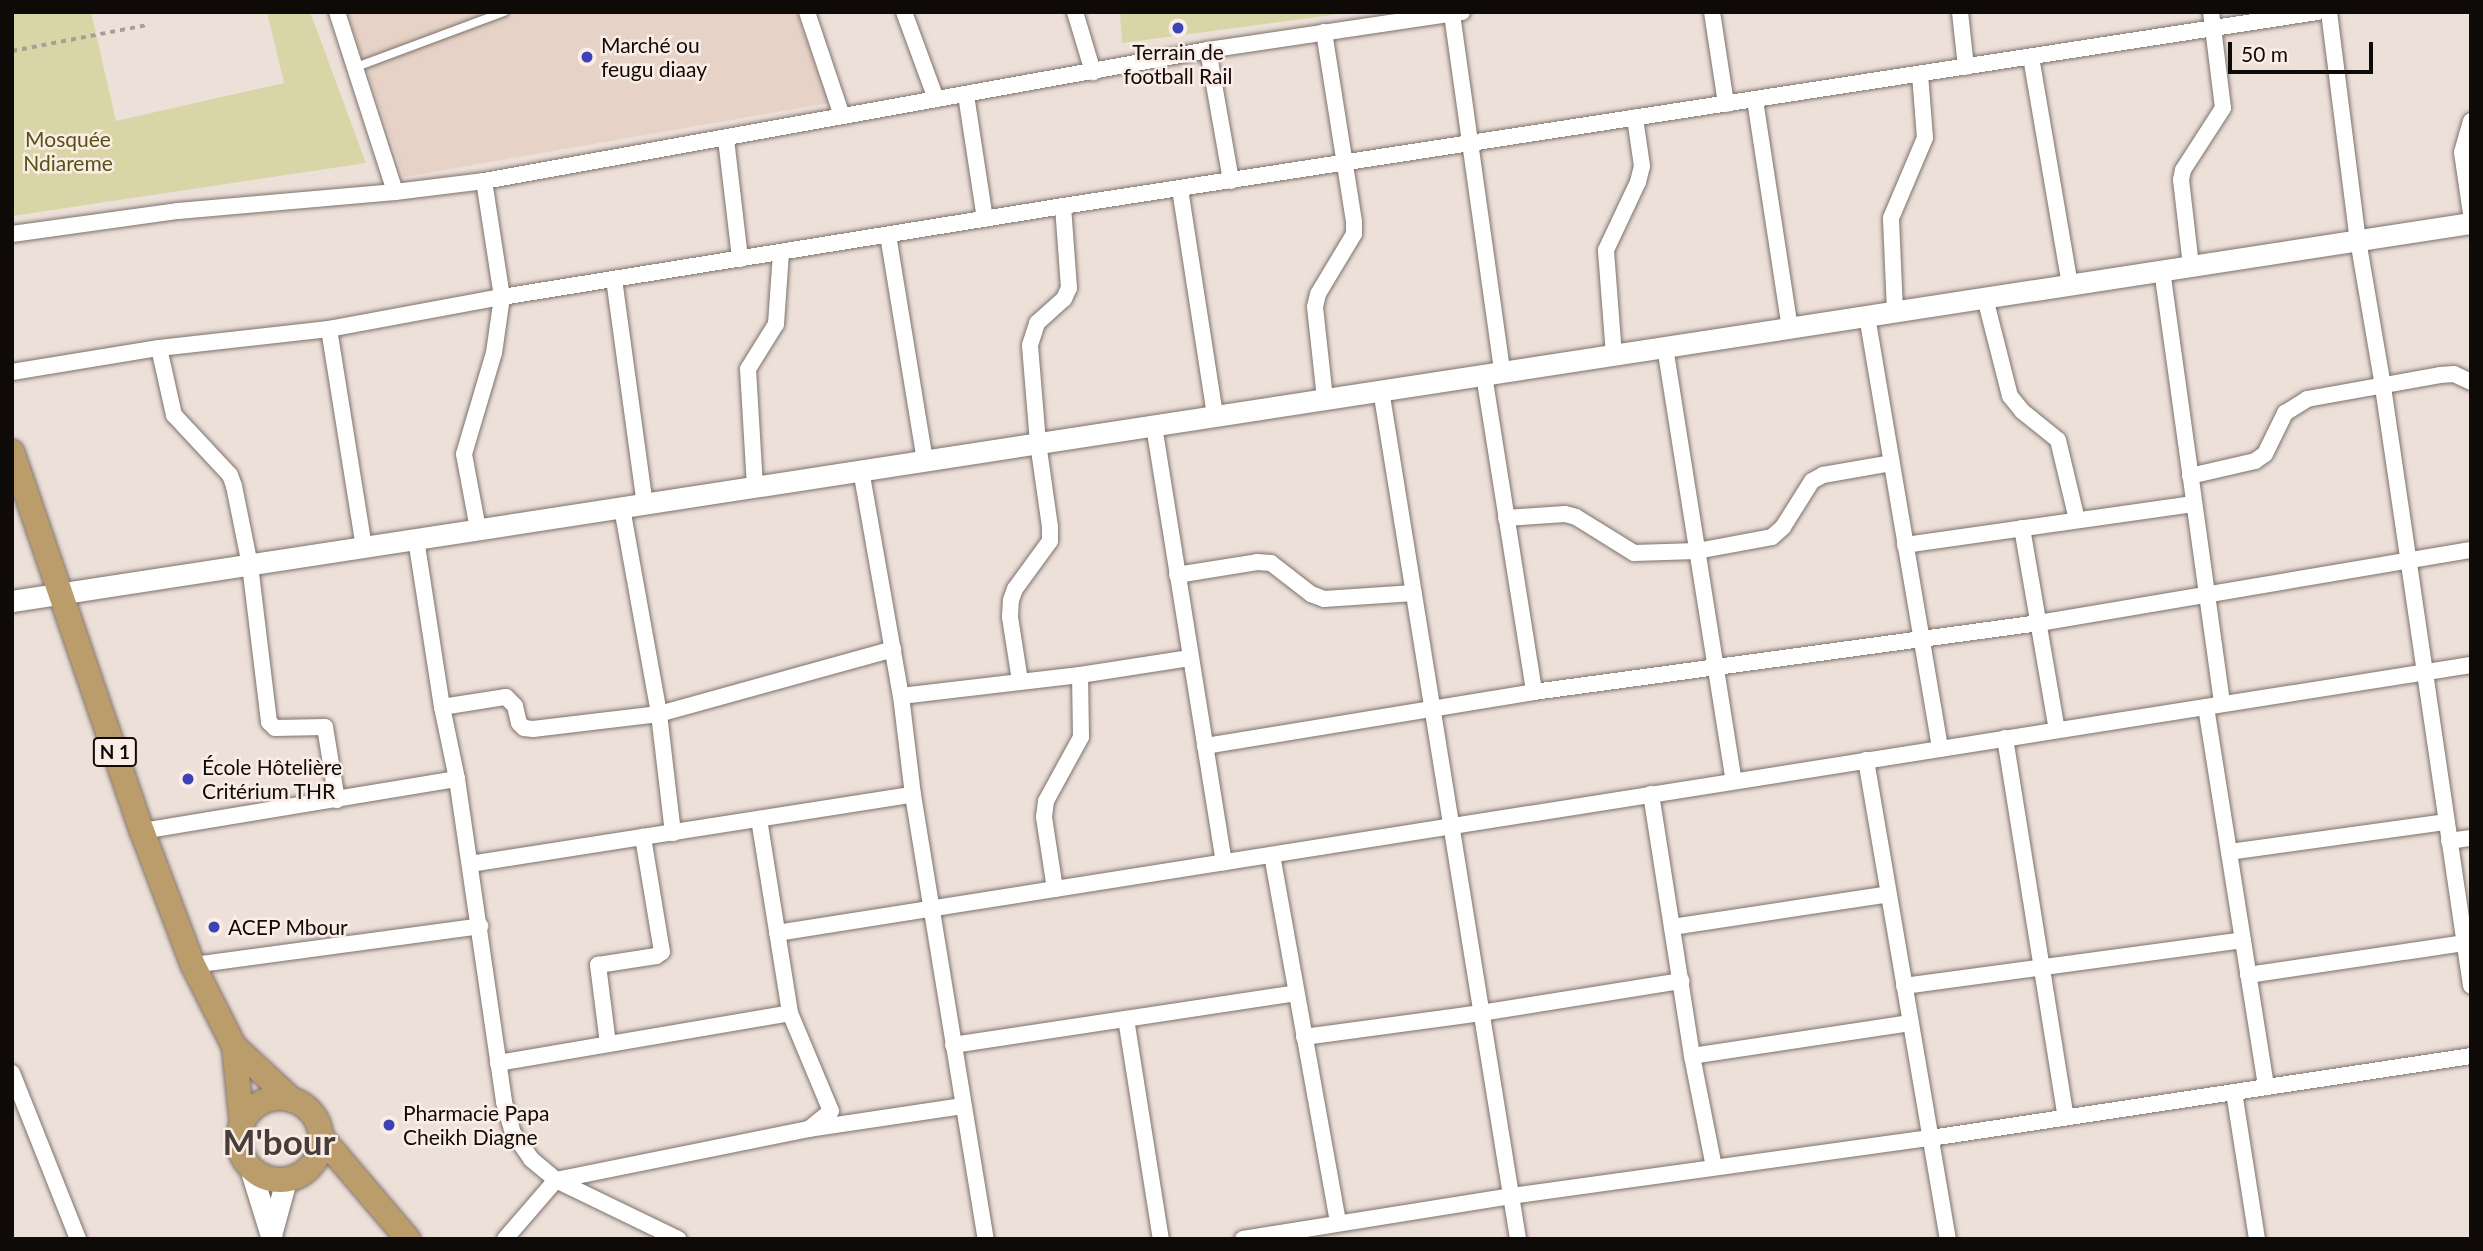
<!DOCTYPE html>
<html>
<head>
<meta charset="utf-8">
<style>
  body { margin:0 }
  #map { position:relative; width:2483px; height:1251px; overflow:hidden; background:#ede0d9; font-family:Lato,sans-serif }
  div>[style] { position:absolute }
  .built>* { inset:0; background:#e6d2c6 }
  .green>* { inset:0; background:#d8d5a6 }
  .path>* { height:3.5px; margin-top:-1.75px; transform-origin:0; background:repeating-linear-gradient(90deg,#a89e98 0 5px,transparent 0 10px) }
  .roads { filter:drop-shadow(0 0 2px #7d726b) drop-shadow(0 0 2px #7d726b) }
  .service>* { height:8px; margin:-4px; padding:0 4px; transform-origin:4px; border-radius:4px; background:#fff }
  .minor>* { height:16px; margin:-8px; padding:0 8px; transform-origin:8px; border-radius:8px; background:#fff }
  .secondary>* { height:21px; margin:-10.5px; padding:0 10.5px; transform-origin:10.5px; border-radius:10.5px; background:#fff }
  .trunk>* { height:24px; margin:-12px; padding:0 12px; transform-origin:12px; border-radius:12px; background:#bb9c6b }
  .trunk>.ring { margin:-12px; padding:0; box-sizing:content-box; background:none; border:24px solid #bb9c6b; border-radius:50% }
  .dots>* { width:19px; height:19px; translate:-50% -50%; box-sizing:border-box; border:4px solid #fbede6; border-radius:50% }
  span { translate:-50% -50%; white-space:nowrap; text-align:center; line-height:1.15; -webkit-text-stroke:5px #fbede6; paint-order:stroke }
  .shield-label span { padding:2px 5px; background:#fbede6; border:2px solid; border-radius:5px; -webkit-text-stroke-width:0 }
  .shield-label { font-size:19px; color:#0e0a08; font-weight:700 }
  .poi-label { font-size:21px; color:#0e0a08 }
  .left { translate:0 -50%; text-align:left }
  .park-label { font-size:21px; color:#565114 }
  .town-label { font-size:35px; color:#473c37; font-weight:700 }
  .frame { position:absolute; inset:0; border:14px solid #0e0a08; pointer-events:none }
  .scale { position:absolute; left:2228px; top:42px; width:145px; height:32px; box-sizing:border-box; border:4px solid #0e0a08; border-top:0; padding-left:9px; font-size:21px; line-height:24px; white-space:nowrap; color:#0e0a08; -webkit-text-stroke:5px #fbede6; paint-order:stroke }
</style>
</head>
<body>
<div id="map">
  <div class="built">
    <i style="clip-path:polygon(347px 12px,796px 12px,828px 103px,404px 177px)"></i>
  </div>
  <div class="green">
    <i style="clip-path:polygon(12px 12px,91px 12px,116px 121px,284px 83px,267px 12px,310px 12px,366px 163px,12px 216px)"></i>
    <i style="clip-path:polygon(1120px 12px,1348px 12px,1348px 13px,1122px 43px)"></i>
  </div>
  <div class="path">
    <i style="left:12px;top:51px;width:137px;rotate:-10.9deg"></i>
  </div>
  <div class="roads">
    <div class="service">
      <i style="left:356px;top:67px;width:158px;rotate:-20.4deg"></i>
    </div>
    <div class="minor">
      <i style="left:337px;top:12px;width:189px;rotate:72.1deg"></i>
      <i style="left:807px;top:12px;width:110px;rotate:71.4deg"></i>
      <i style="left:904px;top:12px;width:93px;rotate:69.8deg"></i>
      <i style="left:1075px;top:12px;width:63px;rotate:73.3deg"></i>
      <i style="left:1712px;top:12px;width:93px;rotate:81.3deg"></i>
      <i style="left:1960px;top:12px;width:55px;rotate:83.8deg"></i>
      <i style="left:2329px;top:12px;width:230px;rotate:82.8deg"></i>
      <i style="left:2358px;top:240px;width:149px;rotate:80.3deg"></i>
      <i style="left:2383px;top:387px;width:605px;rotate:81.64deg"></i>
      <i style="left:1452px;top:14px;width:361px;rotate:82deg"></i>
      <i style="left:1324px;top:32px;width:192px;rotate:81deg"></i>
      <i style="left:1354px;top:222px;width:12px;rotate:90deg"></i>
      <i style="left:1354px;top:234px;width:70px;rotate:121deg"></i>
      <i style="left:1318px;top:294px;width:13px;rotate:103deg"></i>
      <i style="left:1315px;top:307px;width:93px;rotate:83.8deg"></i>
      <i style="left:1208px;top:50px;width:133px;rotate:80deg"></i>
      <i style="left:2031px;top:57px;width:231px;rotate:80.3deg"></i>
      <i style="left:966px;top:95px;width:125px;rotate:81.3deg"></i>
      <i style="left:1755px;top:100px;width:231px;rotate:81.3deg"></i>
      <i style="left:2471px;top:121px;width:32px;rotate:106deg"></i>
      <i style="left:2462px;top:152px;width:63px;rotate:81.7deg"></i>
      <i style="left:726px;top:139px;width:121px;rotate:83.3deg"></i>
      <i style="left:1180px;top:189px;width:230px;rotate:81.2deg"></i>
      <i style="left:12px;top:234px;width:168px;rotate:-7.9deg"></i>
      <i style="left:178px;top:211px;width:218px;rotate:-5deg"></i>
      <i style="left:395px;top:192px;width:90px;rotate:-7deg"></i>
      <i style="left:484px;top:181px;width:736px;rotate:-10.26deg"></i>
      <i style="left:1208px;top:50px;width:257px;rotate:-8.5deg"></i>
      <i style="left:888px;top:235px;width:229px;rotate:80.7deg"></i>
      <i style="left:2191px;top:266px;width:87px;rotate:-96.6deg"></i>
      <i style="left:2181px;top:180px;width:10px;rotate:-79deg"></i>
      <i style="left:2183px;top:170px;width:74px;rotate:-57.2deg"></i>
      <i style="left:2223px;top:108px;width:97px;rotate:-97.1deg"></i>
      <i style="left:2162px;top:270px;width:438px;rotate:82.1deg"></i>
      <i style="left:614px;top:279px;width:227px;rotate:82.2deg"></i>
      <i style="left:1985px;top:298px;width:101px;rotate:75.7deg"></i>
      <i style="left:2010px;top:396px;width:19px;rotate:51deg"></i>
      <i style="left:2022px;top:411px;width:46px;rotate:38.9deg"></i>
      <i style="left:2058px;top:440px;width:82px;rotate:76.6deg"></i>
      <i style="left:1895px;top:311px;width:93px;rotate:-92.5deg"></i>
      <i style="left:1891px;top:218px;width:87px;rotate:-67deg"></i>
      <i style="left:1925px;top:138px;width:64px;rotate:-94.5deg"></i>
      <i style="left:1867px;top:316px;width:439px;rotate:80.4deg"></i>
      <i style="left:329px;top:329px;width:221px;rotate:80.9deg"></i>
      <i style="left:1665px;top:347px;width:439px;rotate:81deg"></i>
      <i style="left:159px;top:348px;width:69px;rotate:77.4deg"></i>
      <i style="left:174px;top:415px;width:82px;rotate:47deg"></i>
      <i style="left:230px;top:475px;width:12px;rotate:70deg"></i>
      <i style="left:234px;top:486px;width:81px;rotate:78.6deg"></i>
      <i style="left:250px;top:565px;width:158px;rotate:83.1deg"></i>
      <i style="left:269px;top:722px;width:8px;rotate:45deg"></i>
      <i style="left:275px;top:728px;width:50px;rotate:-1.1deg"></i>
      <i style="left:325px;top:727px;width:74px;rotate:80.7deg"></i>
      <i style="left:1614px;top:355px;width:105px;rotate:-94.4deg"></i>
      <i style="left:1606px;top:250px;width:75px;rotate:-64.8deg"></i>
      <i style="left:1638px;top:182px;width:16px;rotate:-76deg"></i>
      <i style="left:1642px;top:166px;width:49px;rotate:-98.3deg"></i>
      <i style="left:12px;top:372px;width:149px;rotate:-9.3deg"></i>
      <i style="left:159px;top:348px;width:171px;rotate:-6.4deg"></i>
      <i style="left:329px;top:329px;width:176px;rotate:-10.5deg"></i>
      <i style="left:502px;top:297px;width:568px;rotate:-9.21deg"></i>
      <i style="left:1063px;top:206px;width:1269px;rotate:-8.79deg"></i>
      <i style="left:1484px;top:375px;width:321px;rotate:81deg"></i>
      <i style="left:1381px;top:390px;width:860px;rotate:80.83deg"></i>
      <i style="left:1154px;top:426px;width:442px;rotate:80.9deg"></i>
      <i style="left:861px;top:470px;width:230px;rotate:80deg"></i>
      <i style="left:901px;top:696px;width:100px;rotate:83.1deg"></i>
      <i style="left:913px;top:795px;width:450px;rotate:80.7deg"></i>
      <i style="left:2190px;top:476px;width:67px;rotate:-13deg"></i>
      <i style="left:2255px;top:461px;width:12px;rotate:-35deg"></i>
      <i style="left:2265px;top:454px;width:46px;rotate:-64deg"></i>
      <i style="left:2285px;top:413px;width:26px;rotate:-32deg"></i>
      <i style="left:2307px;top:399px;width:135px;rotate:-10.2deg"></i>
      <i style="left:2440px;top:375px;width:14px;rotate:-4deg"></i>
      <i style="left:2454px;top:374px;width:19px;rotate:25deg"></i>
      <i style="left:755px;top:487px;width:118px;rotate:-93.4deg"></i>
      <i style="left:748px;top:369px;width:53px;rotate:-58.1deg"></i>
      <i style="left:776px;top:324px;width:71px;rotate:-86deg"></i>
      <i style="left:622px;top:508px;width:209px;rotate:79.8deg"></i>
      <i style="left:659px;top:714px;width:120px;rotate:83.3deg"></i>
      <i style="left:1506px;top:518px;width:59px;rotate:-3.9deg"></i>
      <i style="left:1565px;top:514px;width:11px;rotate:15deg"></i>
      <i style="left:1576px;top:517px;width:68px;rotate:31.8deg"></i>
      <i style="left:1634px;top:553px;width:63px;rotate:-1.8deg"></i>
      <i style="left:1697px;top:551px;width:76px;rotate:-10.6deg"></i>
      <i style="left:1772px;top:537px;width:15px;rotate:-42deg"></i>
      <i style="left:1783px;top:527px;width:54px;rotate:-57.8deg"></i>
      <i style="left:1812px;top:481px;width:13px;rotate:-29deg"></i>
      <i style="left:1823px;top:475px;width:69px;rotate:-10deg"></i>
      <i style="left:2022px;top:528px;width:205px;rotate:80.2deg"></i>
      <i style="left:478px;top:529px;width:76px;rotate:-100.6deg"></i>
      <i style="left:464px;top:454px;width:105px;rotate:-73.5deg"></i>
      <i style="left:494px;top:353px;width:57px;rotate:-81.9deg"></i>
      <i style="left:502px;top:297px;width:117px;rotate:-98.8deg"></i>
      <i style="left:416px;top:539px;width:170px;rotate:81.2deg"></i>
      <i style="left:442px;top:707px;width:74px;rotate:78.2deg"></i>
      <i style="left:457px;top:779px;width:326px;rotate:81.7deg"></i>
      <i style="left:504px;top:1102px;width:32px;rotate:74deg"></i>
      <i style="left:513px;top:1133px;width:32px;rotate:55deg"></i>
      <i style="left:531px;top:1159px;width:33px;rotate:40deg"></i>
      <i style="left:556px;top:1180px;width:136px;rotate:25.8deg"></i>
      <i style="left:1905px;top:545px;width:292px;rotate:-8.1deg"></i>
      <i style="left:1177px;top:575px;width:81px;rotate:-9.2deg"></i>
      <i style="left:1257px;top:562px;width:14px;rotate:4deg"></i>
      <i style="left:1271px;top:563px;width:51px;rotate:37.8deg"></i>
      <i style="left:1311px;top:594px;width:14px;rotate:21deg"></i>
      <i style="left:1324px;top:599px;width:90px;rotate:-3.8deg"></i>
      <i style="left:1020px;top:681px;width:65px;rotate:-98.9deg"></i>
      <i style="left:1010px;top:617px;width:17px;rotate:-87deg"></i>
      <i style="left:1011px;top:600px;width:12px;rotate:-70deg"></i>
      <i style="left:1015px;top:589px;width:59px;rotate:-53.9deg"></i>
      <i style="left:1050px;top:541px;width:14px;rotate:-90deg"></i>
      <i style="left:1050px;top:527px;width:85px;rotate:-98.1deg"></i>
      <i style="left:1038px;top:443px;width:98px;rotate:-94.7deg"></i>
      <i style="left:1030px;top:345px;width:23px;rotate:-72deg"></i>
      <i style="left:1037px;top:323px;width:36px;rotate:-42deg"></i>
      <i style="left:1064px;top:299px;width:12px;rotate:-66deg"></i>
      <i style="left:1069px;top:288px;width:82px;rotate:-94.2deg"></i>
      <i style="left:901px;top:696px;width:180px;rotate:-6.7deg"></i>
      <i style="left:1080px;top:675px;width:111px;rotate:-8.8deg"></i>
      <i style="left:442px;top:707px;width:65px;rotate:-8.9deg"></i>
      <i style="left:506px;top:697px;width:13px;rotate:45deg"></i>
      <i style="left:515px;top:706px;width:17px;rotate:77deg"></i>
      <i style="left:519px;top:723px;width:7px;rotate:45deg"></i>
      <i style="left:524px;top:728px;width:9px;rotate:6deg"></i>
      <i style="left:533px;top:729px;width:127px;rotate:-6.8deg"></i>
      <i style="left:659px;top:714px;width:243px;rotate:-15.5deg"></i>
      <i style="left:2206px;top:707px;width:385px;rotate:81deg"></i>
      <i style="left:2005px;top:738px;width:384px;rotate:80.9deg"></i>
      <i style="left:1205px;top:746px;width:333px;rotate:-9.3deg"></i>
      <i style="left:1534px;top:692px;width:510px;rotate:-7.78deg"></i>
      <i style="left:2039px;top:623px;width:438px;rotate:-9.6deg"></i>
      <i style="left:1866px;top:760px;width:486px;rotate:80.3deg"></i>
      <i style="left:1651px;top:794px;width:265px;rotate:81.1deg"></i>
      <i style="left:1692px;top:1056px;width:113px;rotate:78.8deg"></i>
      <i style="left:759px;top:819px;width:196px;rotate:80.9deg"></i>
      <i style="left:790px;top:1013px;width:106px;rotate:67.3deg"></i>
      <i style="left:831px;top:1111px;width:28px;rotate:141deg"></i>
      <i style="left:142px;top:831px;width:319px;rotate:-9.4deg"></i>
      <i style="left:2449px;top:841px;width:22px;rotate:-8deg"></i>
      <i style="left:2229px;top:852px;width:219px;rotate:-7.9deg"></i>
      <i style="left:1272px;top:855px;width:373px;rotate:79.8deg"></i>
      <i style="left:470px;top:864px;width:448px;rotate:-8.9deg"></i>
      <i style="left:1055px;top:889px;width:73px;rotate:-98.7deg"></i>
      <i style="left:1044px;top:817px;width:16px;rotate:-83deg"></i>
      <i style="left:1046px;top:801px;width:73px;rotate:-61.3deg"></i>
      <i style="left:1081px;top:737px;width:62px;rotate:-90.9deg"></i>
      <i style="left:1672px;top:927px;width:219px;rotate:-8.6deg"></i>
      <i style="left:777px;top:933px;width:1715px;rotate:-8.99deg"></i>
      <i style="left:193px;top:965px;width:290px;rotate:-7.7deg"></i>
      <i style="left:2248px;top:975px;width:218px;rotate:-8.4deg"></i>
      <i style="left:1904px;top:986px;width:342px;rotate:-7.7deg"></i>
      <i style="left:1126px;top:1019px;width:223px;rotate:81deg"></i>
      <i style="left:1304px;top:1037px;width:179px;rotate:-7.7deg"></i>
      <i style="left:1481px;top:1013px;width:203px;rotate:-9.1deg"></i>
      <i style="left:608px;top:1044px;width:80px;rotate:-97.2deg"></i>
      <i style="left:598px;top:965px;width:59px;rotate:-8.8deg"></i>
      <i style="left:656px;top:956px;width:7px;rotate:-34deg"></i>
      <i style="left:662px;top:952px;width:117px;rotate:-99.4deg"></i>
      <i style="left:953px;top:1045px;width:347px;rotate:-8.6deg"></i>
      <i style="left:1692px;top:1056px;width:221px;rotate:-8.6deg"></i>
      <i style="left:498px;top:1063px;width:296px;rotate:-9.7deg"></i>
      <i style="left:12px;top:1073px;width:179px;rotate:68.3deg"></i>
      <i style="left:2234px;top:1092px;width:149px;rotate:81.1deg"></i>
      <i style="left:505px;top:1239px;width:78px;rotate:-49.2deg"></i>
      <i style="left:556px;top:1180px;width:258px;rotate:-11.4deg"></i>
      <i style="left:809px;top:1129px;width:156px;rotate:-8.5deg"></i>
      <i style="left:1243px;top:1239px;width:271px;rotate:-9.1deg"></i>
      <i style="left:1511px;top:1196px;width:424px;rotate:-7.9deg"></i>
      <i style="left:1931px;top:1138px;width:546px;rotate:-8.63deg"></i>
    </div>
    <div class="secondary">
      <i style="left:12px;top:601px;width:2488px;rotate:-8.74deg"></i>
      <i style="left:250px;top:1168px;width:74px;rotate:72.8deg"></i>
      <i style="left:271px;top:1235px;width:57px;rotate:-74.7deg"></i>
    </div>
    <div class="trunk">
      <i style="left:12px;top:452px;width:401px;rotate:71.1deg"></i>
      <i style="left:142px;top:831px;width:143px;rotate:69.2deg"></i>
      <i style="left:193px;top:965px;width:91px;rotate:63.2deg"></i>
      <i style="left:234px;top:1046px;width:77px;rotate:84.1deg"></i>
      <i style="left:234px;top:1046px;width:79px;rotate:43deg"></i>
      <i class="ring" style="left:239px;top:1098px;width:58px;height:58px"></i>
      <i style="left:322px;top:1138px;width:133px;rotate:49.6deg"></i>
    </div>
  </div>
  <div class="dots">
    <i style="left:1178px;top:28px;background:#3c43b7"></i>
    <i style="left:587px;top:57px;background:#3c43b7"></i>
    <i style="left:188px;top:779px;background:#3c43b7"></i>
    <i style="left:214px;top:927px;background:#3c43b7"></i>
    <i style="left:389px;top:1125px;background:#3c43b7"></i>
  </div>
  <div class="shield-label">
    <span style="left:115px;top:752px">N 1</span>
  </div>
  <div class="poi-label">
    <span class="left" style="left:601px;top:57px">Marché ou<br>feugu diaay</span>
    <span style="left:1178px;top:64px">Terrain de<br>football Rail</span>
    <span class="left" style="left:202px;top:779px">École Hôtelière<br>Critérium THR</span>
    <span class="left" style="left:228px;top:927px">ACEP Mbour</span>
    <span class="left" style="left:403px;top:1125px">Pharmacie Papa<br>Cheikh Diagne</span>
  </div>
  <div class="park-label">
    <span style="left:68px;top:151px">Mosquée<br>Ndiareme</span>
  </div>
  <div class="town-label">
    <span style="left:279px;top:1141px">M'bour</span>
  </div>
  <div class="frame"></div>
  <div class="scale">50 m</div>
</div>
</body>
</html>
